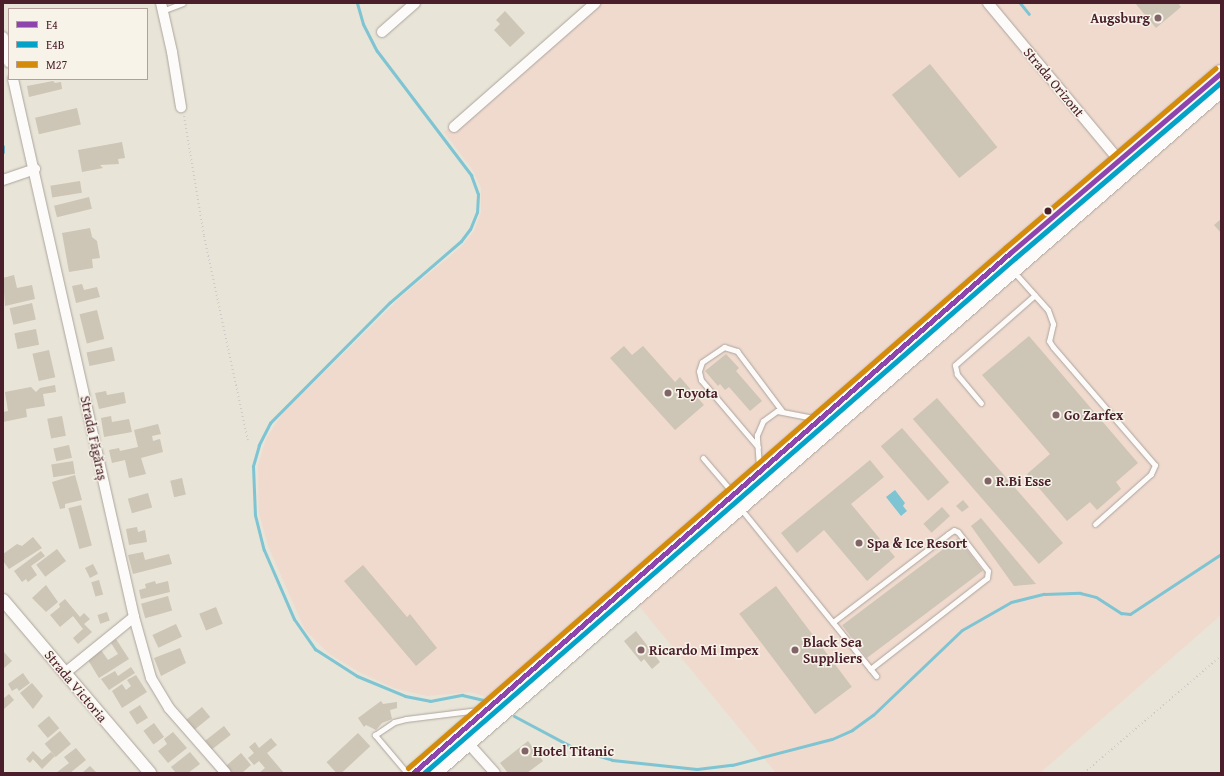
<!DOCTYPE html>
<html>
<head>
<meta charset="utf-8">
<style>
  body { margin:0 }
  #map { position:relative; width:1224px; height:776px; overflow:hidden; background:#e8e4d7; font-family:"Gentium Book Plus",serif }
  div>[style] { position:absolute }
  .built>* { inset:0; background:#f0dace }
  .water>* { inset:0; background:#7ec4d2 }
  .stream>* { height:3px; margin:-1.5px; padding:0 1.5px; transform-origin:1.5px; border-radius:1.5px; background:#7ec4d2 }
  .building>* { inset:0; background:#cdc5b5; transform-origin:0 0 }
  .path>* { height:2px; margin-top:-1px; transform-origin:0; background:repeating-linear-gradient(90deg,#cecac8 0 1px,transparent 0 4px) }
  .roads { filter:drop-shadow(0 0 1px #aca49d) drop-shadow(0 0 1px #aca49d) }
  .service>* { height:5px; margin:-2.5px; padding:0 2.5px; transform-origin:2.5px; border-radius:2.5px; background:#fcfbf9 }
  .minor>* { height:10px; margin:-5px; padding:0 5px; transform-origin:5px; border-radius:5px; background:#fcfbf9 }
  .tertiary>* { height:12px; margin:-6px; padding:0 6px; transform-origin:6px; border-radius:6px; background:#fcfbf9 }
  .primary>* { height:16px; margin:-8px; padding:0 8px; transform-origin:8px; border-radius:8px; background:#fcfbf9 }
  .bus-1>* { height:5px; margin:-2.5px; padding:0 2.5px; transform-origin:2.5px; border-radius:2.5px; background:#8e44ad }
  .bus-2>* { height:5px; margin:-2.5px; padding:0 2.5px; transform-origin:2.5px; border-radius:2.5px; background:#04a2c6 }
  .bus-3>* { height:5px; margin:-2.5px; padding:0 2.5px; transform-origin:2.5px; border-radius:2.5px; background:#d48b09 }
  .dots>* { width:11px; height:11px; translate:-50% -50%; box-sizing:border-box; border:2px solid #f7f3e8; border-radius:50% }
  span { translate:-50% -50%; white-space:nowrap; text-align:center; line-height:1.15; -webkit-text-stroke:3px #f7f3e8; paint-order:stroke }
  .poi-label { font-size:14px; color:#4a1f2b; font-weight:700 }
  .right { translate:-100% -50%; text-align:right }
  .left { translate:0 -50%; text-align:left }
  .street-label { font-size:14px; color:#4a1f2b }
  .frame { position:absolute; inset:0; border:4px solid #4a1f2b; pointer-events:none }
  .legend { position:absolute; left:8px; top:8px; width:140px; height:72px; box-sizing:border-box; background:#f7f3e8; border:1px solid #b29e9c; margin:0; padding:5px 7px; list-style:none; font-size:12px; color:#4a1f2b }
  .legend li { display:flex; align-items:center; gap:8px; height:20px }
  .legend b { width:20px; border:1px solid #b29e9c }
</style>
</head>
<body>
<div id="map">
  <div class="built">
    <i style="clip-path:polygon(594px 3px,1221px 3px,1221px 615px,1040px 773px,776px 773px,625px 589px,496px 700px,471px 692px,427px 696px,394px 688px,359px 672px,328px 653px,305px 630px,269px 548px,259px 514px,258px 466px,266px 439px,283px 413px,403px 295px,461px 247px,474px 231px,481px 212px,481px 188px,472px 169px,444px 132px)"></i>
  </div>
  <div class="water">
    <i style="clip-path:polygon(895px 490px,905px 503px,903px 506px,907px 511px,901px 516px,886px 497px)"></i>
  </div>
  <div class="stream">
    <i style="left:357px;top:3px;width:22px;rotate:74deg"></i>
    <i style="left:363px;top:24px;width:30px;rotate:63deg"></i>
    <i style="left:377px;top:51px;width:156px;rotate:52.8deg"></i>
    <i style="left:471px;top:175px;width:20px;rotate:70deg"></i>
    <i style="left:478px;top:194px;width:18px;rotate:93deg"></i>
    <i style="left:477px;top:212px;width:18px;rotate:112deg"></i>
    <i style="left:470px;top:229px;width:15px;rotate:127deg"></i>
    <i style="left:461px;top:241px;width:94px;rotate:139.3deg"></i>
    <i style="left:390px;top:302px;width:170px;rotate:134.8deg"></i>
    <i style="left:270px;top:423px;width:25px;rotate:117deg"></i>
    <i style="left:259px;top:445px;width:22px;rotate:106deg"></i>
    <i style="left:253px;top:466px;width:49px;rotate:87.7deg"></i>
    <i style="left:255px;top:515px;width:36px;rotate:76deg"></i>
    <i style="left:264px;top:550px;width:75px;rotate:66.5deg"></i>
    <i style="left:294px;top:619px;width:37px;rotate:55deg"></i>
    <i style="left:315px;top:649px;width:50px;rotate:32.7deg"></i>
    <i style="left:357px;top:676px;width:52px;rotate:22.6deg"></i>
    <i style="left:405px;top:696px;width:25px;rotate:11deg"></i>
    <i style="left:430px;top:701px;width:33px;rotate:-11deg"></i>
    <i style="left:462px;top:695px;width:22px;rotate:13deg"></i>
    <i style="left:1020px;top:3px;width:14px;rotate:51deg"></i>
    <i style="left:3px;top:146px;width:6px;rotate:90deg"></i>
    <i style="left:514px;top:716px;width:72px;rotate:28deg"></i>
    <i style="left:578px;top:750px;width:35px;rotate:16deg"></i>
    <i style="left:612px;top:760px;width:85px;rotate:6deg"></i>
    <i style="left:697px;top:769px;width:35px;rotate:-7deg"></i>
    <i style="left:732px;top:765px;width:103px;rotate:-14.6deg"></i>
    <i style="left:832px;top:739px;width:22px;rotate:-24deg"></i>
    <i style="left:852px;top:730px;width:26px;rotate:-36deg"></i>
    <i style="left:873px;top:715px;width:123px;rotate:-43.7deg"></i>
    <i style="left:962px;top:630px;width:56px;rotate:-29.7deg"></i>
    <i style="left:1011px;top:602px;width:34px;rotate:-14deg"></i>
    <i style="left:1044px;top:594px;width:36px;rotate:-2deg"></i>
    <i style="left:1080px;top:593px;width:16px;rotate:14deg"></i>
    <i style="left:1096px;top:597px;width:30px;rotate:33deg"></i>
    <i style="left:1121px;top:613px;width:9px;rotate:6deg"></i>
    <i style="left:1130px;top:614px;width:109px;rotate:-33.4deg"></i>
  </div>
  <div class="building">
    <i style="clip-path:polygon(1135px 3px,1178px 3px,1181px 7px,1156px 28px)"></i>
    <i style="clip-path:polygon(505px 11px,525px 33px,510px 47px,494px 30px,500px 24px,496px 20px)"></i>
    <i style="left:930px;top:64px;width:107px;height:49px;rotate:51deg"></i>
    <i style="clip-path:polygon(53px 81px,55px 83px,61px 82px,62px 89px,29px 97px,27px 86px)"></i>
    <i style="left:77px;top:108px;width:17px;height:43px;rotate:77deg"></i>
    <i style="clip-path:polygon(122px 142px,125px 158px,118px 159px,119px 164px,100px 165px,103px 168px,82px 172px,78px 150px)"></i>
    <i style="left:80px;top:181px;width:12px;height:30px;rotate:81deg"></i>
    <i style="left:89px;top:197px;width:12px;height:36px;rotate:76deg"></i>
    <i style="clip-path:polygon(1221px 219px,1221px 233px,1214px 225px)"></i>
    <i style="clip-path:polygon(90px 228px,92px 237px,97px 241px,100px 258px,92px 259px,93px 268px,69px 272px,62px 233px)"></i>
    <i style="clip-path:polygon(14px 275px,17px 288px,32px 285px,35px 299px,5px 306px,3px 278px)"></i>
    <i style="clip-path:polygon(82px 284px,84px 290px,97px 287px,100px 297px,76px 303px,72px 286px)"></i>
    <i style="left:32px;top:303px;width:17px;height:23px;rotate:77deg"></i>
    <i style="left:97px;top:310px;width:30px;height:18px;rotate:76deg"></i>
    <i style="left:36px;top:329px;width:16px;height:22px;rotate:79deg"></i>
    <i style="clip-path:polygon(1029px 336px,1138px 463px,1116px 482px,1121px 489px,1097px 510px,1090px 502px,1067px 521px,1027px 474px,1050px 454px,982px 375px)"></i>
    <i style="clip-path:polygon(624px 346px,632px 355px,643px 346px,675px 382px,680px 377px,704px 405px,675px 430px,610px 358px)"></i>
    <i style="left:112px;top:347px;width:14px;height:26px;rotate:78deg"></i>
    <i style="left:49px;top:350px;width:28px;height:17px;rotate:77deg"></i>
    <i style="clip-path:polygon(726px 354px,739px 368px,736px 371px,762px 401px,750px 411px,729px 387px,725px 390px,720px 384px,718px 386px,705px 371px)"></i>
    <i style="clip-path:polygon(55px 385px,56px 392px,43px 394px,45px 406px,26px 409px,27px 417px,3px 422px,3px 412px,8px 411px,5px 392px,31px 387px,36px 392px,40px 388px)"></i>
    <i style="clip-path:polygon(106px 391px,107px 395px,124px 392px,126px 403px,99px 409px,95px 393px)"></i>
    <i style="left:937px;top:398px;width:192px;height:32px;rotate:49deg"></i>
    <i style="left:62px;top:416px;width:20px;height:15px;rotate:79deg"></i>
    <i style="clip-path:polygon(111px 416px,112px 422px,129px 419px,132px 432px,104px 437px,101px 418px)"></i>
    <i style="clip-path:polygon(158px 424px,161px 434px,152px 436px,153px 441px,160px 439px,163px 452px,141px 458px,146px 474px,129px 478px,125px 460px,112px 463px,109px 450px,119px 448px,120px 451px,138px 447px,134px 430px)"></i>
    <i style="left:902px;top:428px;width:72px;height:28px;rotate:49deg"></i>
    <i style="left:69px;top:445px;width:13px;height:16px;rotate:77deg"></i>
    <i style="clip-path:polygon(870px 460px,884px 477px,851px 504px,895px 557px,867px 581px,824px 530px,797px 553px,781px 533px)"></i>
    <i style="left:73px;top:461px;width:13px;height:22px;rotate:81deg"></i>
    <i style="clip-path:polygon(75px 475px,82px 500px,65px 504px,65px 508px,60px 509px,52px 482px)"></i>
    <i style="left:182px;top:478px;width:17px;height:12px;rotate:77deg"></i>
    <i style="left:148px;top:493px;width:15px;height:21px;rotate:74deg"></i>
    <i style="clip-path:polygon(963px 500px,969px 507px,962px 512px,956px 506px)"></i>
    <i style="left:81px;top:505px;width:42px;height:13px;rotate:75deg"></i>
    <i style="left:942px;top:507px;width:12px;height:25px;rotate:48deg"></i>
    <i style="clip-path:polygon(981px 518px,1036px 584px,1014px 586px,971px 526px)"></i>
    <i style="clip-path:polygon(137px 527px,138px 532px,145px 530px,147px 542px,129px 545px,126px 529px)"></i>
    <i style="clip-path:polygon(33px 537px,42px 548px,9px 569px,3px 561px,3px 554px,17px 544px,22px 546px)"></i>
    <i style="left:958px;top:538px;width:41px;height:145px;rotate:53deg"></i>
    <i style="left:57px;top:549px;width:15px;height:26px;rotate:53deg"></i>
    <i style="clip-path:polygon(41px 551px,45px 556px,31px 566px,37px 575px,28px 582px,26px 579px,22px 582px,14px 571px)"></i>
    <i style="clip-path:polygon(143px 552px,145px 560px,169px 554px,172px 564px,133px 574px,128px 555px)"></i>
    <i style="left:93px;top:564px;width:11px;height:9px;rotate:63deg"></i>
    <i style="clip-path:polygon(363px 565px,407px 617px,410px 614px,437px 648px,416px 666px,344px 581px)"></i>
    <i style="left:99px;top:580px;width:15px;height:8px;rotate:74deg"></i>
    <i style="clip-path:polygon(155px 581px,156px 584px,168px 581px,170px 592px,141px 599px,139px 590px,146px 588px,145px 584px)"></i>
    <i style="clip-path:polygon(46px 585px,58px 602px,46px 612px,32px 598px)"></i>
    <i style="left:776px;top:586px;width:126px;height:46px;rotate:53deg"></i>
    <i style="left:168px;top:596px;width:15px;height:28px;rotate:74deg"></i>
    <i style="clip-path:polygon(65px 599px,80px 617px,84px 613px,90px 619px,84px 624px,92px 632px,78px 644px,73px 638px,83px 629px,73px 616px,60px 627px,50px 615px,60px 607px,59px 604px)"></i>
    <i style="left:216px;top:607px;width:18px;height:18px;rotate:68deg"></i>
    <i style="left:107px;top:612px;width:9px;height:10px;rotate:72deg"></i>
    <i style="left:176px;top:624px;width:14px;height:26px;rotate:65deg"></i>
    <i style="clip-path:polygon(636px 631px,660px 662px,652px 669px,644px 659px,641px 662px,624px 641px)"></i>
    <i style="clip-path:polygon(116px 639px,129px 659px,99px 678px,88px 660px,101px 650px,108px 660px,118px 654px,111px 643px)"></i>
    <i style="clip-path:polygon(180px 648px,186px 663px,161px 676px,154px 658px)"></i>
    <i style="clip-path:polygon(3px 651px,12px 661px,3px 669px)"></i>
    <i style="clip-path:polygon(131px 667px,135px 673px,109px 690px,101px 679px,115px 671px,118px 676px)"></i>
    <i style="clip-path:polygon(23px 673px,30px 683px,19px 691px,17px 688px,12px 691px,8px 684px)"></i>
    <i style="clip-path:polygon(136px 675px,147px 692px,122px 708px,112px 691px,122px 684px,126px 690px,131px 686px,127px 680px)"></i>
    <i style="clip-path:polygon(32px 683px,43px 696px,33px 709px,20px 693px)"></i>
    <i style="clip-path:polygon(9px 694px,14px 700px,3px 710px,3px 699px)"></i>
    <i style="clip-path:polygon(381px 701px,383px 704px,397px 702px,397px 708px,390px 710px,392px 719px,382px 723px,376px 730px,366px 725px,364px 727px,358px 718px)"></i>
    <i style="left:140px;top:705px;width:15px;height:13px;rotate:58deg"></i>
    <i style="left:202px;top:707px;width:13px;height:21px;rotate:51deg"></i>
    <i style="left:49px;top:716px;width:16px;height:15px;rotate:50deg"></i>
    <i style="left:154px;top:723px;width:17px;height:13px;rotate:54deg"></i>
    <i style="left:224px;top:726px;width:11px;height:24px;rotate:52deg"></i>
    <i style="left:60px;top:731px;width:17px;height:20px;rotate:50deg"></i>
    <i style="clip-path:polygon(173px 732px,187px 748px,168px 763px,158px 751px,167px 744px,164px 739px)"></i>
    <i style="left:358px;top:733px;width:18px;height:43px;rotate:47deg"></i>
    <i style="clip-path:polygon(271px 738px,277px 745px,267px 753px,284px 773px,259px 773px,265px 768px,259px 761px,254px 765px,248px 758px,254px 753px,249px 747px,255px 742px,259px 748px)"></i>
    <i style="clip-path:polygon(528px 741px,543px 761px,527px 773px,508px 773px,500px 763px)"></i>
    <i style="clip-path:polygon(76px 748px,86px 760px,70px 773px,56px 773px,69px 763px,64px 757px)"></i>
    <i style="clip-path:polygon(33px 751px,42px 760px,51px 752px,55px 756px,42px 769px,33px 759px,30px 763px,26px 759px)"></i>
    <i style="clip-path:polygon(190px 752px,200px 764px,188px 773px,176px 773px,171px 767px)"></i>
    <i style="clip-path:polygon(241px 753px,251px 765px,242px 773px,232px 773px,226px 766px)"></i>
    <i style="clip-path:polygon(90px 766px,97px 773px,82px 773px)"></i>
  </div>
  <div class="path">
    <i style="left:184px;top:116px;width:122px;rotate:80.5deg"></i>
    <i style="left:204px;top:236px;width:211px;rotate:77.9deg"></i>
    <i style="left:1084px;top:773px;width:180px;rotate:-40.5deg"></i>
  </div>
  <div class="roads">
    <div class="service">
      <i style="left:162px;top:11px;width:22px;rotate:-21deg"></i>
      <i style="left:1014px;top:272px;width:51px;rotate:48.2deg"></i>
      <i style="left:1048px;top:310px;width:15px;rotate:70deg"></i>
      <i style="left:1053px;top:324px;width:17px;rotate:103deg"></i>
      <i style="left:1049px;top:341px;width:7px;rotate:56deg"></i>
      <i style="left:1053px;top:347px;width:156px;rotate:49.2deg"></i>
      <i style="left:1155px;top:465px;width:10px;rotate:114deg"></i>
      <i style="left:1151px;top:474px;width:75px;rotate:138.2deg"></i>
      <i style="left:981px;top:403px;width:38px;rotate:-130deg"></i>
      <i style="left:957px;top:374px;width:9px;rotate:-103deg"></i>
      <i style="left:955px;top:365px;width:106px;rotate:-41.2deg"></i>
      <i style="left:758px;top:447px;width:88px;rotate:-130.4deg"></i>
      <i style="left:701px;top:380px;width:9px;rotate:-103deg"></i>
      <i style="left:699px;top:371px;width:9px;rotate:-72deg"></i>
      <i style="left:702px;top:362px;width:27px;rotate:-34deg"></i>
      <i style="left:724px;top:347px;width:14px;rotate:17deg"></i>
      <i style="left:737px;top:351px;width:75px;rotate:53.1deg"></i>
      <i style="left:703px;top:458px;width:45px;rotate:49.5deg"></i>
      <i style="left:759px;top:467px;width:32px;rotate:-94deg"></i>
      <i style="left:757px;top:435px;width:15px;rotate:-67deg"></i>
      <i style="left:763px;top:421px;width:17px;rotate:-36deg"></i>
      <i style="left:777px;top:411px;width:37px;rotate:11deg"></i>
      <i style="left:741px;top:509px;width:215px;rotate:51deg"></i>
      <i style="left:833px;top:622px;width:145px;rotate:-37.4deg"></i>
      <i style="left:948px;top:534px;width:7px;rotate:-34deg"></i>
      <i style="left:954px;top:530px;width:4px;rotate:27deg"></i>
      <i style="left:958px;top:532px;width:49px;rotate:52.4deg"></i>
      <i style="left:988px;top:571px;width:7px;rotate:98deg"></i>
      <i style="left:987px;top:578px;width:148px;rotate:142.1deg"></i>
      <i style="left:407px;top:773px;width:50px;rotate:-130.1deg"></i>
      <i style="left:375px;top:735px;width:23px;rotate:-34deg"></i>
      <i style="left:394px;top:722px;width:12px;rotate:-14deg"></i>
      <i style="left:406px;top:719px;width:73px;rotate:-7.1deg"></i>
    </div>
    <div class="minor">
      <i style="left:161px;top:3px;width:50px;rotate:77.3deg"></i>
      <i style="left:172px;top:52px;width:56px;rotate:80.7deg"></i>
      <i style="left:988px;top:3px;width:204px;rotate:50.2deg"></i>
      <i style="left:382px;top:32px;width:44px;rotate:-41.3deg"></i>
      <i style="left:3px;top:37px;width:26px;rotate:77deg"></i>
      <i style="left:13px;top:79px;width:551px;rotate:77.32deg"></i>
      <i style="left:134px;top:617px;width:63px;rotate:74.4deg"></i>
      <i style="left:151px;top:678px;width:35px;rotate:59deg"></i>
      <i style="left:169px;top:708px;width:86px;rotate:48.8deg"></i>
      <i style="left:454px;top:127px;width:188px;rotate:-41.3deg"></i>
      <i style="left:3px;top:180px;width:34px;rotate:-19deg"></i>
      <i style="left:65px;top:673px;width:89px;rotate:-39.1deg"></i>
      <i style="left:468px;top:743px;width:40px;rotate:48deg"></i>
    </div>
    <div class="tertiary">
      <i style="left:3px;top:600px;width:227px;rotate:49.6deg"></i>
    </div>
    <div class="primary">
      <i style="left:413px;top:773px;width:792px;rotate:-41.06deg"></i>
      <i style="left:1010px;top:253px;width:277px;rotate:-40.5deg"></i>
      <i style="left:433px;top:773px;width:1043px;rotate:-40.96deg"></i>
    </div>
  </div>
  <div class="bus-1">
    <i style="left:413px;top:773px;width:792px;rotate:-41.06deg"></i>
    <i style="left:1010px;top:253px;width:277px;rotate:-40.5deg"></i>
  </div>
  <div class="bus-2">
    <i style="left:424px;top:773px;width:784px;rotate:-41.07deg"></i>
    <i style="left:1015px;top:258px;width:271px;rotate:-40.5deg"></i>
  </div>
  <div class="bus-3">
    <i style="left:408px;top:768px;width:792px;rotate:-41.06deg"></i>
    <i style="left:1005px;top:248px;width:277px;rotate:-40.5deg"></i>
  </div>
  <div class="dots">
    <i style="left:1158px;top:18px;background:#816467"></i>
    <i style="left:1048px;top:211px;background:#4a1f2b"></i>
    <i style="left:668px;top:393px;background:#816467"></i>
    <i style="left:1056px;top:415px;background:#816467"></i>
    <i style="left:988px;top:481px;background:#816467"></i>
    <i style="left:859px;top:543px;background:#816467"></i>
    <i style="left:641px;top:650px;background:#816467"></i>
    <i style="left:795px;top:650px;background:#816467"></i>
    <i style="left:525px;top:751px;background:#816467"></i>
  </div>
  <div class="poi-label">
    <span class="right" style="left:1150px;top:18px">Augsburg</span>
    <span class="left" style="left:676px;top:393px">Toyota</span>
    <span class="left" style="left:1064px;top:415px">Go Zarfex</span>
    <span class="left" style="left:996px;top:481px">R.Bi Esse</span>
    <span class="left" style="left:867px;top:543px">Spa &amp; Ice Resort</span>
    <span class="left" style="left:803px;top:650px">Black Sea<br>Suppliers</span>
    <span class="left" style="left:649px;top:650px">Ricardo Mi Impex</span>
    <span class="left" style="left:533px;top:751px">Hotel Titanic</span>
  </div>
  <div class="street-label">
    <span style="left:1054px;top:82px;rotate:50deg">Strada Orizont</span>
    <span style="left:94px;top:438px;rotate:78deg">Strada Făgăraș</span>
    <span style="left:76px;top:686px;rotate:50deg">Strada Victoria</span>
  </div>
  <div class="frame"></div>
  <ul class="legend">
  <li><b style="height:5px;background:#8e44ad"></b>E4</li>
  <li><b style="height:5px;background:#04a2c6"></b>E4B</li>
  <li><b style="height:5px;background:#d48b09"></b>M27</li>
  </ul>
</div>
</body>
</html>
